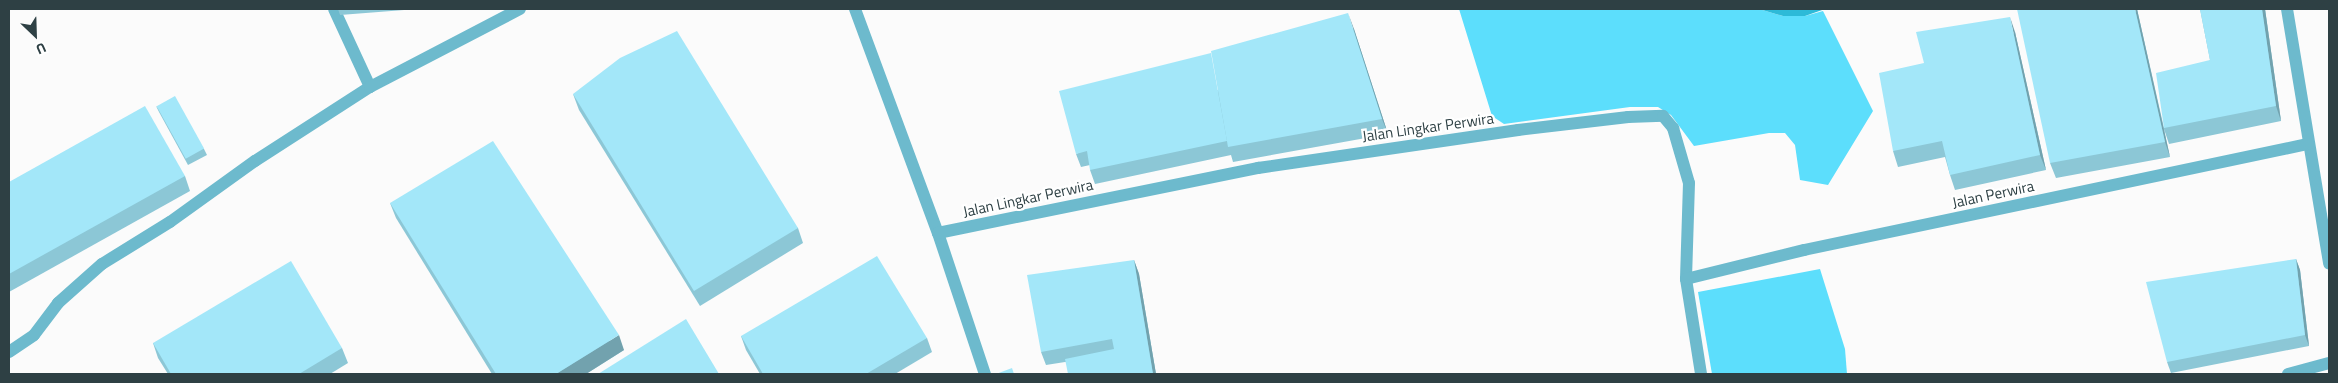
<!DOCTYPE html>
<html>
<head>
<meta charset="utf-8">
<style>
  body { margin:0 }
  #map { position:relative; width:2338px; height:383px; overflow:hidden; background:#fbfbfb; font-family:"Titillium Web",sans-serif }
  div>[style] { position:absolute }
  .forest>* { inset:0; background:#5cdefc }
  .water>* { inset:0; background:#2dbad8 }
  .minor>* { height:12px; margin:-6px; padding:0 6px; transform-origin:6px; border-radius:6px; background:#6dbacd }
  .wall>* { inset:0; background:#8cc7d6 }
  .shaded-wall>* { inset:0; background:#72a2ae }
  .building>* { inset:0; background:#a3e7f9; transform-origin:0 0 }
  span { translate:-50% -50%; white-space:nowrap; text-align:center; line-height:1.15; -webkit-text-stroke:4.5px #fff; paint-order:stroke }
  .street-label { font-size:15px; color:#2e4044 }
  .frame { position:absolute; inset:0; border:10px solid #2e4044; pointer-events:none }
  .north { position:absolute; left:10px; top:10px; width:50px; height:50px; -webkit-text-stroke:4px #fff; paint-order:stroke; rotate:156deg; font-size:14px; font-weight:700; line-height:20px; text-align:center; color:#2e4044 }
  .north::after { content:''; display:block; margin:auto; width:18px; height:22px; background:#2e4044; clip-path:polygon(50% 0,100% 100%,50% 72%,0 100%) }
</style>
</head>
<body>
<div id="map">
  <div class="forest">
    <i style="clip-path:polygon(1459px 9px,1759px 9px,1783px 16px,1805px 16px,1823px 11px,1873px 111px,1828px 185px,1800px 180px,1795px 145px,1785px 133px,1769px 133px,1694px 146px,1671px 115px,1658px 107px,1630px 107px,1504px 124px,1492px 116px)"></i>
    <i style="clip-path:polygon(1820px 269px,1845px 349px,1847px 374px,1712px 374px,1698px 292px)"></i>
  </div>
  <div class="water">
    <i style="clip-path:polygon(1759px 9px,1825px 9px,1805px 16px,1783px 16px)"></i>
  </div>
  <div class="minor">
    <i style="left:334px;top:9px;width:86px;rotate:65.2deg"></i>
    <i style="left:855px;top:9px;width:239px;rotate:69.7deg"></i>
    <i style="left:938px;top:233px;width:149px;rotate:71.6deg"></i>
    <i style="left:2287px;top:9px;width:258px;rotate:80.6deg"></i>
    <i style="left:938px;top:233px;width:327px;rotate:-11.5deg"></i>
    <i style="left:1258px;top:168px;width:263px;rotate:-8.3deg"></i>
    <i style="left:1518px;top:130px;width:111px;rotate:-6.7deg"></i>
    <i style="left:1628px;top:117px;width:35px;rotate:-2deg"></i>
    <i style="left:1663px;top:116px;width:16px;rotate:50deg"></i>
    <i style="left:1673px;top:128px;width:57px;rotate:73.8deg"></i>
    <i style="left:1689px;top:183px;width:96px;rotate:91.8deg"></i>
    <i style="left:1686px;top:279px;width:96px;rotate:81deg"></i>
    <i style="left:1686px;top:279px;width:122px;rotate:-13.8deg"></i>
    <i style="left:1804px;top:250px;width:515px;rotate:-11.88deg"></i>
    <i style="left:9px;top:352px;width:30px;rotate:-34deg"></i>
    <i style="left:34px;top:335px;width:40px;rotate:-53deg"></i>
    <i style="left:58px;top:303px;width:59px;rotate:-41.6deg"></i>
    <i style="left:102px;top:264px;width:80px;rotate:-31.7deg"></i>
    <i style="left:170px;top:222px;width:105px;rotate:-35.7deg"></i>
    <i style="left:255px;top:161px;width:137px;rotate:-32.8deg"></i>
    <i style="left:370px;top:87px;width:169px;rotate:-27.5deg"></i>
    <i style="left:2288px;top:374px;width:42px;rotate:-15deg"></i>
  </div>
  <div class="wall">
    <i style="clip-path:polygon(338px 9px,417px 9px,340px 15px)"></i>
    <i style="clip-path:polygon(2137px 9px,2164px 128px,2210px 60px,2200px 9px,2265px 9px,2281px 121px,2169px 144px,2164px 129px,2170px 157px,2056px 178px,2050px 163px)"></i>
    <i style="clip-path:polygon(1354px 29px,1388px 134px,1233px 162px,1231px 155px,1095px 184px,1090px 170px,1090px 165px,1081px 167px,1076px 154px)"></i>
    <i style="clip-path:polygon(2015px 32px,2046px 170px,1955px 190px,1950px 175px,1945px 157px,1898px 167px,1893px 151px)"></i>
    <i style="clip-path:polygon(573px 94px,798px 228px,803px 243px,700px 306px,579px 110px)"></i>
    <i style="clip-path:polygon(156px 106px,204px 149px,207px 155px,188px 165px,159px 112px)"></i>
    <i style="clip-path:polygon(185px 176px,190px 191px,9px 292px,9px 182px)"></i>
    <i style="clip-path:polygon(390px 203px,624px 350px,586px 374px,492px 374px,396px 218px)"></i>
    <i style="clip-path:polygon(2296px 259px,2300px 270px,2309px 346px,2171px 373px,2167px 362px)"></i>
    <i style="clip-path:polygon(1134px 260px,1139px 274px,1156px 374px,1065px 362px,1046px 365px,1041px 352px)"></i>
    <i style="clip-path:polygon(741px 336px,927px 338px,932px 352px,895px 374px,760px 374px,746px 350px)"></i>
    <i style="clip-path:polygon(153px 343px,342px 348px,348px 363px,330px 374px,168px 374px,158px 358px)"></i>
  </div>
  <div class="shaded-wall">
    <i style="clip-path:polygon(2135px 9px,2137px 9px,2170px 157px,2165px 142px)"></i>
    <i style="clip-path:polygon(2262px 9px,2265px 9px,2281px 121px,2276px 106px)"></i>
    <i style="clip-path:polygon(1348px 13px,1354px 29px,1388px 134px,1382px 119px)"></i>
    <i style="clip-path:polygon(2010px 17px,2015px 32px,2046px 170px,2040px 155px)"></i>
    <i style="clip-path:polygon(2296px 259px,2300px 270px,2309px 346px,2305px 335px)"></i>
    <i style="clip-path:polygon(1134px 260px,1139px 274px,1156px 374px,1153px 374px)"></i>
    <i style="clip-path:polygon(619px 335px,624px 350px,586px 374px,556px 374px)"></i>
  </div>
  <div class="building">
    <i style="clip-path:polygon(2017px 9px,2135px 9px,2165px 142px,2050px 163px)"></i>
    <i style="clip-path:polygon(2200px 9px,2262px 9px,2276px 106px,2164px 128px,2156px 73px,2210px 60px)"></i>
    <i style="clip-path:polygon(1348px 13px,1382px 119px,1228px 147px,1211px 51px)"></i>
    <i style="clip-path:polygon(2010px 17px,2040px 155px,1950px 175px,1942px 141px,1893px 151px,1879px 73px,1924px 63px,1916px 32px)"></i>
    <i style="clip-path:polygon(677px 31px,798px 228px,694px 291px,573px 94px,620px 58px)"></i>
    <i style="clip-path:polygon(1211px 53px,1227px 141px,1090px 170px,1087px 151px,1076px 154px,1059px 91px)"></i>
    <i style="left:175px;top:96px;width:60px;height:21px;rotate:61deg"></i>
    <i style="clip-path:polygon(145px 106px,185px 176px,9px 274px,9px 182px)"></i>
    <i style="clip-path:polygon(493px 141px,619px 335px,556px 374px,496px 374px,390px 203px)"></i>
    <i style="clip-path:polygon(877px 256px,927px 338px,866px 374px,763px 374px,741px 336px)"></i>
    <i style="clip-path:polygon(2296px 259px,2305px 335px,2167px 362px,2146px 282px)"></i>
    <i style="clip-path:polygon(1134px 260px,1153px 374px,1068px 374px,1065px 359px,1114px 349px,1112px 339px,1041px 352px,1027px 275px)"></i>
    <i style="clip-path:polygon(291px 261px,342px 348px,299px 374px,171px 374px,153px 343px)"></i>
    <i style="clip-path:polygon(686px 319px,719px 374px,598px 374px)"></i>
    <i style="clip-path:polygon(1012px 368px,1014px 374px,996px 374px)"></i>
  </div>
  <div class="street-label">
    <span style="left:1428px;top:127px;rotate:-8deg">Jalan Lingkar Perwira</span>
    <span style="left:1993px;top:194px;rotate:-12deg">Jalan Perwira</span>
    <span style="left:1028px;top:198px;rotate:-12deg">Jalan Lingkar Perwira</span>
  </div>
  <div class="frame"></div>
  <div class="north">U</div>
</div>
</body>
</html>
